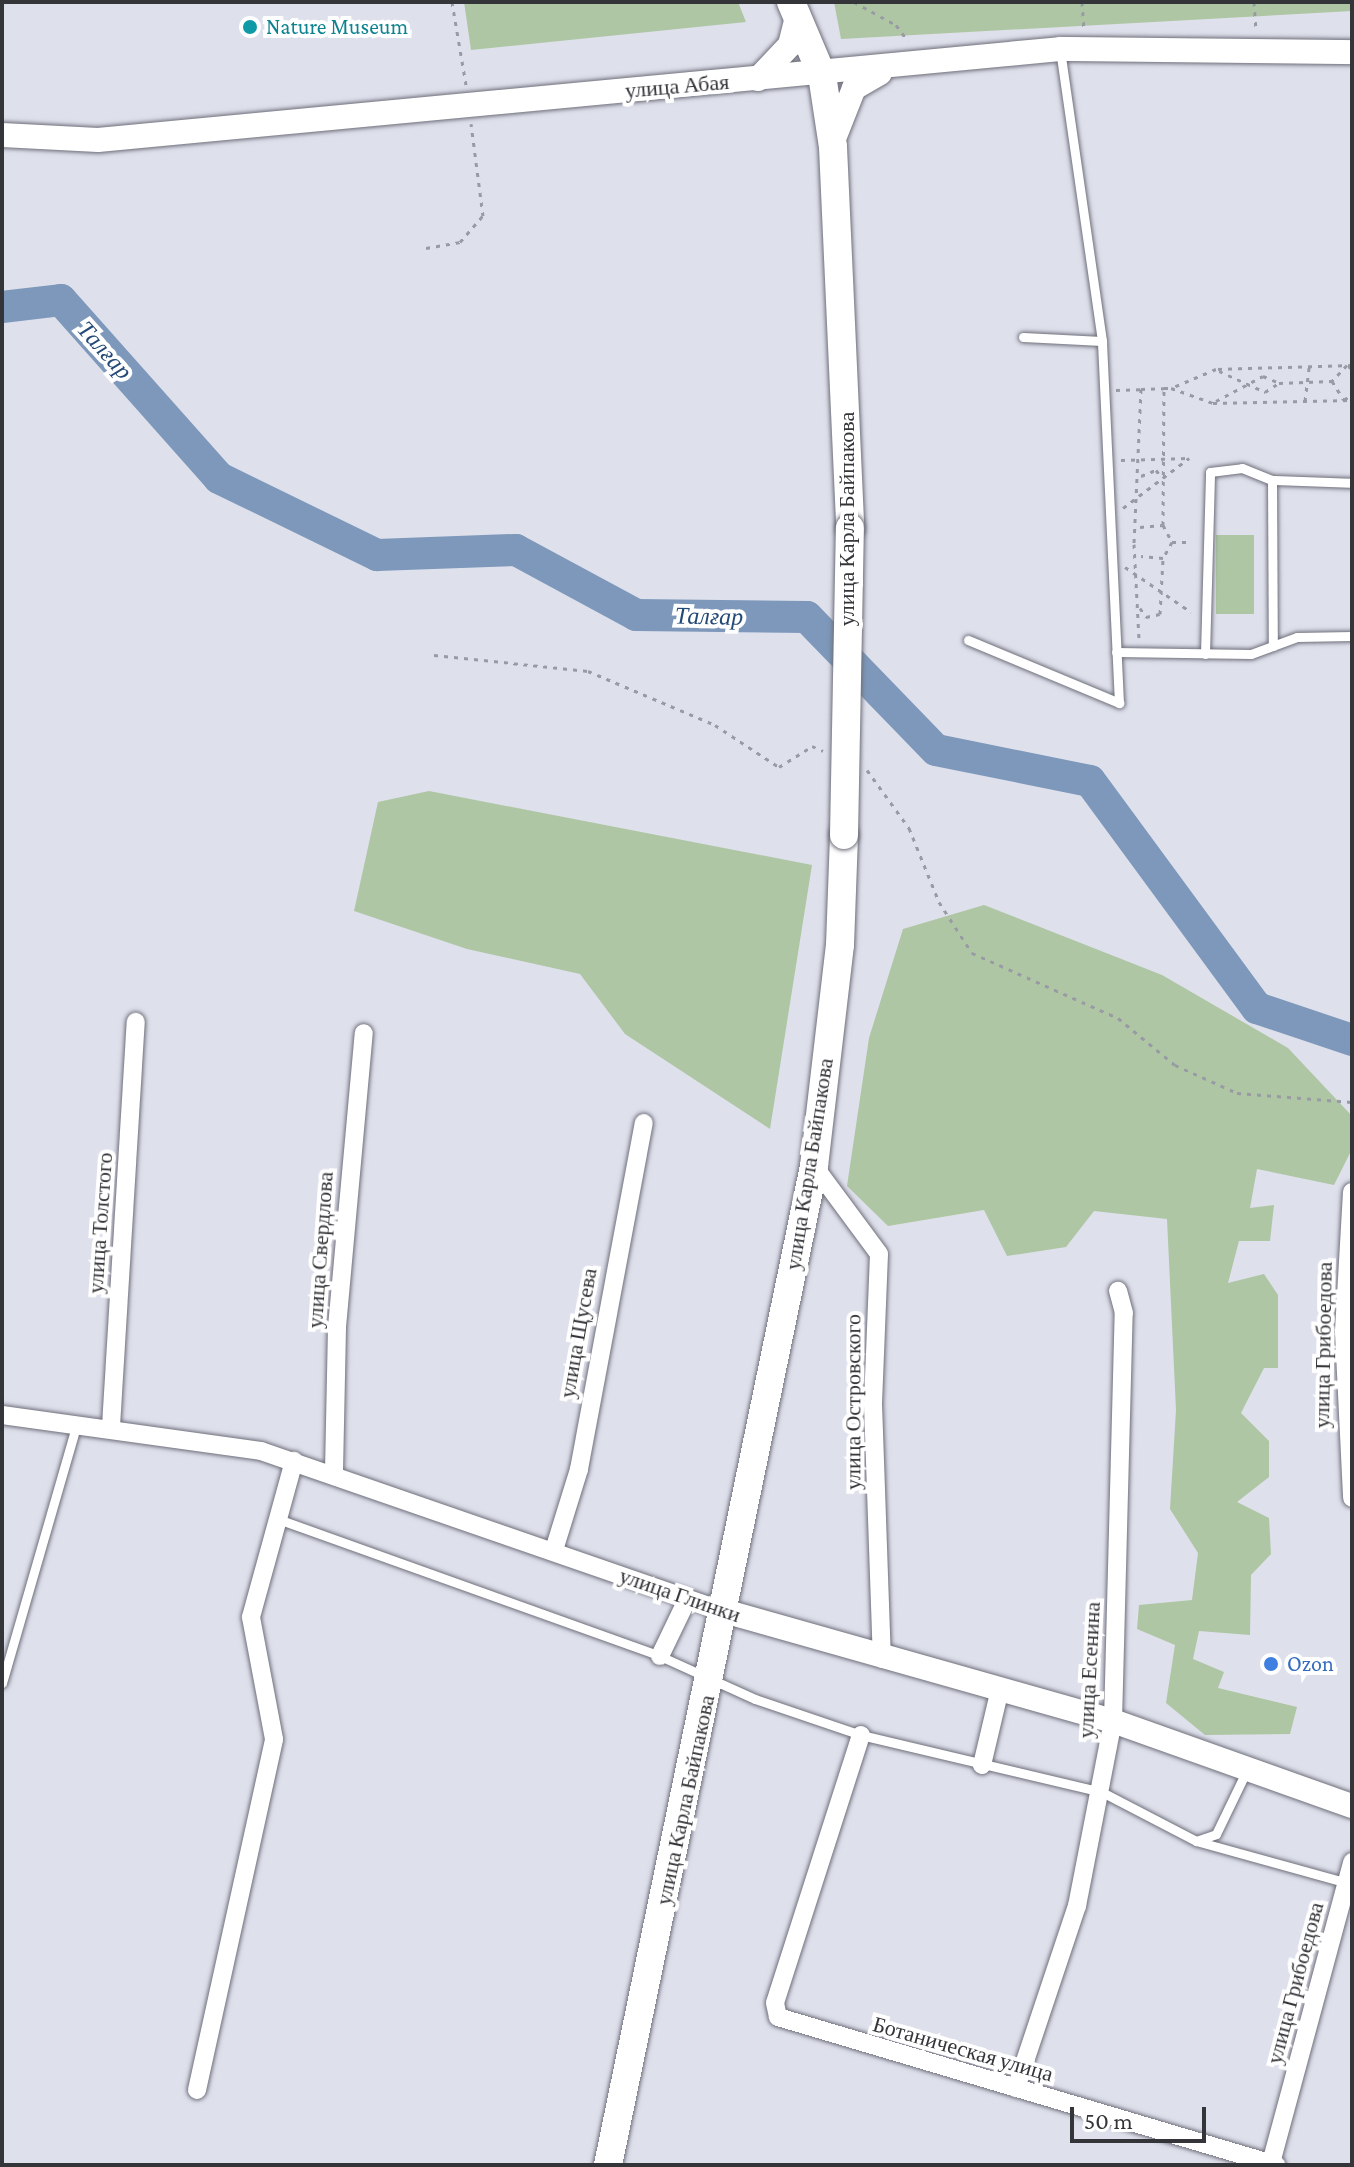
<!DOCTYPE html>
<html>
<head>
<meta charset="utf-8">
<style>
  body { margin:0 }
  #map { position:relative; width:1354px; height:2167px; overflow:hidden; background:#dee0ec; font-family:"Crimson Pro",serif }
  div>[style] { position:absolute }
  .green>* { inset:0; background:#aec6a3; transform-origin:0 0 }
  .river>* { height:32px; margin:-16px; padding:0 16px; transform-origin:16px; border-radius:16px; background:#7d98ba }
  .path>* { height:3px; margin-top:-1.5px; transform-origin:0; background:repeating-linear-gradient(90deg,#999ba4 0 4px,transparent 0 10px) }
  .roads { filter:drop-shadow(0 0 2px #6e6f7a) drop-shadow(0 0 2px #6e6f7a) }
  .lane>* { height:9px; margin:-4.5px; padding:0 4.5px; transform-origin:4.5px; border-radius:4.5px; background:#fff }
  .street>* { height:18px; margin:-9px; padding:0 9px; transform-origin:9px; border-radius:9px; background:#fff }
  .secondary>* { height:24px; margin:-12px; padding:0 12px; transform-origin:12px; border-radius:12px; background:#fff }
  .primary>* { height:28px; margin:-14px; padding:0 14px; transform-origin:14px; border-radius:14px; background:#fff }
  .bridges { filter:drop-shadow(0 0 2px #6e6f7a) drop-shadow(0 0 2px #6e6f7a) }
  .primary-bridge>* { height:28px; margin:-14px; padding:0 14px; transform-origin:14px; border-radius:14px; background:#fff }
  .dots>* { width:22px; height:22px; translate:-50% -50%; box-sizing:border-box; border:4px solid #fff; border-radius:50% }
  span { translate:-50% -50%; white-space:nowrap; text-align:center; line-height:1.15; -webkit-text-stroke:8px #fff; paint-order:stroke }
  .culture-label { font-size:22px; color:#0d838f }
  .left { translate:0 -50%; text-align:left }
  .street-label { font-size:22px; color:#343539 }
  .shop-label { font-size:22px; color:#366cbe }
  .water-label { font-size:24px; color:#234977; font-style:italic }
  .frame { position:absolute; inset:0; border:4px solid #343539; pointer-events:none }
  .scale { position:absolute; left:1070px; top:2107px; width:136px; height:36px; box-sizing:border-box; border:4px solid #343539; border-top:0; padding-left:10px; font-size:24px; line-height:28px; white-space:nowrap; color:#343539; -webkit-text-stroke:6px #fff; paint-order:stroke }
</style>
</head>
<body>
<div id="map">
  <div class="green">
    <i style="clip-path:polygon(464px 2px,738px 2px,746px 22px,471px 50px)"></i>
    <i style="clip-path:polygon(834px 2px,1352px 2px,1352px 11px,841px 39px)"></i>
    <i style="left:1216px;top:535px;width:38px;height:79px"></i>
    <i style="clip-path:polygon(429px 791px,812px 865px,770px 1129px,625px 1034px,580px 974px,467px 949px,354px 911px,378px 802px)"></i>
    <i style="clip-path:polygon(984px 905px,1162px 975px,1288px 1048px,1352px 1116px,1352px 1149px,1334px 1185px,1257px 1169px,1250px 1208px,1274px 1205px,1270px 1241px,1239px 1241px,1228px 1283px,1264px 1274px,1278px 1295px,1278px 1368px,1264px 1368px,1241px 1413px,1269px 1441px,1269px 1477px,1237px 1502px,1269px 1518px,1271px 1554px,1251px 1575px,1250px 1635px,1199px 1631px,1193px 1659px,1224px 1672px,1218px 1688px,1297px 1707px,1290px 1734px,1205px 1735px,1166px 1703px,1175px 1645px,1137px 1629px,1139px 1605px,1192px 1600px,1198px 1553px,1170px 1509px,1176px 1410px,1167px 1219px,1094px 1211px,1066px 1247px,1007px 1256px,984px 1210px,888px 1226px,847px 1186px,869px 1038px,903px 929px)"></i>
  </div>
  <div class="river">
    <i style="left:2px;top:307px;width:59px;rotate:-6.8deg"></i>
    <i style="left:61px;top:300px;width:238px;rotate:48.4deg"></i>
    <i style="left:219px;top:478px;width:176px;rotate:26deg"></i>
    <i style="left:377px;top:555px;width:139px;rotate:-2.1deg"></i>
    <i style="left:516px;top:550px;width:136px;rotate:28.4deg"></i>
    <i style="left:636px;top:615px;width:171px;rotate:0.7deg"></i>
    <i style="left:807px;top:617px;width:185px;rotate:45.9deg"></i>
    <i style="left:936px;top:750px;width:157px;rotate:11.4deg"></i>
    <i style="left:1090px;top:781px;width:282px;rotate:53.7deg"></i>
    <i style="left:1257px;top:1008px;width:100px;rotate:18.6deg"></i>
  </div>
  <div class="path">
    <i style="left:452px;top:2px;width:84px;rotate:80.4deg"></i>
    <i style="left:854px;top:2px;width:48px;rotate:28.7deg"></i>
    <i style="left:896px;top:25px;width:20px;rotate:53deg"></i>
    <i style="left:1082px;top:2px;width:28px;rotate:86deg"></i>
    <i style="left:1254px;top:2px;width:28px;rotate:86deg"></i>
    <i style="left:426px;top:248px;width:35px;rotate:-10deg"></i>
    <i style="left:460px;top:242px;width:35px;rotate:-49deg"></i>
    <i style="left:483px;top:216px;width:93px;rotate:-97.4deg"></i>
    <i style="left:1352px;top:365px;width:136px;rotate:178.3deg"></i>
    <i style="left:1216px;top:369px;width:49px;rotate:157.1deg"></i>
    <i style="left:1171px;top:388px;width:45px;rotate:19.7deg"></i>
    <i style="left:1213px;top:403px;width:139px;rotate:-1.2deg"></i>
    <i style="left:1352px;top:369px;width:6px;rotate:-141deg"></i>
    <i style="left:1347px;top:365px;width:22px;rotate:133deg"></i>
    <i style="left:1332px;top:381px;width:22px;rotate:58deg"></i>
    <i style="left:1344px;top:400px;width:10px;rotate:-37deg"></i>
    <i style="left:1219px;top:371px;width:51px;rotate:24.5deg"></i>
    <i style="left:1265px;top:392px;width:17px;rotate:-33deg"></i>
    <i style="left:1279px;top:383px;width:53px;rotate:-2.2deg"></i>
    <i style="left:1141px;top:389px;width:23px;rotate:-2deg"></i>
    <i style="left:1116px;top:390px;width:25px;rotate:-2deg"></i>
    <i style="left:1141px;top:389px;width:155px;rotate:92.6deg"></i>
    <i style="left:1134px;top:544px;width:97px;rotate:87deg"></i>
    <i style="left:1216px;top:401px;width:53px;rotate:-28deg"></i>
    <i style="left:1263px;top:376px;width:15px;rotate:23deg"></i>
    <i style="left:1305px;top:401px;width:35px;rotate:-83deg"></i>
    <i style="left:1121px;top:460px;width:68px;rotate:-1.7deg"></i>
    <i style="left:1141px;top:476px;width:16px;rotate:-22deg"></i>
    <i style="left:1156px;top:470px;width:10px;rotate:53deg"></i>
    <i style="left:1123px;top:508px;width:83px;rotate:-37.1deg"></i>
    <i style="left:1163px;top:525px;width:137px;rotate:-89.6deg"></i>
    <i style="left:1164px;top:388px;width:7px"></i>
    <i style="left:1140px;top:527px;width:23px;rotate:-5deg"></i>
    <i style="left:1163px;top:525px;width:19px;rotate:62deg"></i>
    <i style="left:1172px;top:542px;width:18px;rotate:119deg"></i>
    <i style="left:1163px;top:558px;width:22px;rotate:-175deg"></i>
    <i style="left:1172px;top:542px;width:14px"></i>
    <i style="left:1125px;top:567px;width:80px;rotate:34.3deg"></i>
    <i style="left:1140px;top:608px;width:11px;rotate:56deg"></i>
    <i style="left:1146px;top:617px;width:14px;rotate:-12deg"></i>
    <i style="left:1160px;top:614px;width:55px;rotate:-86.9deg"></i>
    <i style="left:434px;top:655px;width:155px;rotate:5.9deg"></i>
    <i style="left:588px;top:671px;width:138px;rotate:23deg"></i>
    <i style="left:715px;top:725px;width:77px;rotate:33.3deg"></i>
    <i style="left:779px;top:767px;width:39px;rotate:-32deg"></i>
    <i style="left:812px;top:746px;width:12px;rotate:24deg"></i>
    <i style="left:867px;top:770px;width:72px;rotate:54.1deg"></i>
    <i style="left:909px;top:828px;width:80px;rotate:67.9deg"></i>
    <i style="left:939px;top:902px;width:61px;rotate:57.1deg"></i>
    <i style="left:972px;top:953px;width:160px;rotate:24deg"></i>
    <i style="left:1118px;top:1018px;width:74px;rotate:39.5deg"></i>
    <i style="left:1175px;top:1065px;width:68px;rotate:24.3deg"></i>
    <i style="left:1237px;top:1093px;width:115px;rotate:4.5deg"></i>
  </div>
  <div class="roads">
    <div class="lane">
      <i style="left:1023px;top:337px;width:79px;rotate:2.9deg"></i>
      <i style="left:1272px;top:480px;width:166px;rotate:89.7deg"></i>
      <i style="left:968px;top:640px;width:164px;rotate:22.6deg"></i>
      <i style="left:1119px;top:703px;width:362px;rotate:-92.7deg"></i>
      <i style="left:1102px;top:341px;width:295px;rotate:-98.2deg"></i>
      <i style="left:1116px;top:652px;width:135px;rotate:0.8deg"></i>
      <i style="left:1251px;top:654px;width:49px;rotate:-20.3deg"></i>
      <i style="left:1297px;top:637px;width:55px;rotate:-1deg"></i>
      <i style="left:1205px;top:654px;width:182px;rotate:-88.4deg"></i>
      <i style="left:1210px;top:472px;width:32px;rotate:-7deg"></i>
      <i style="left:1242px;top:468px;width:32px;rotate:22deg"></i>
      <i style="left:1272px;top:480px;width:80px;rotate:2.1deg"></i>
      <i style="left:278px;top:1519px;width:406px;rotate:19.7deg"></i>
      <i style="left:660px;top:1656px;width:104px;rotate:24.4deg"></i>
      <i style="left:755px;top:1699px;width:112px;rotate:18.8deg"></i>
      <i style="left:861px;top:1735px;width:248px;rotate:13.3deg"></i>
      <i style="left:1102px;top:1792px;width:106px;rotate:27.5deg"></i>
      <i style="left:1196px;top:1841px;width:157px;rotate:15.5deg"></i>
      <i style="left:2px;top:1683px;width:270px;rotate:-73.9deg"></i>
      <i style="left:1196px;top:1841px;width:21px;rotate:-19deg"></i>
      <i style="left:1216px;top:1834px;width:71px;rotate:-64.2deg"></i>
    </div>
    <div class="street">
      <i style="left:814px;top:1166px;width:109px;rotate:53.5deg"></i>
      <i style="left:879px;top:1254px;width:150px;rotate:92.3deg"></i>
      <i style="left:873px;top:1404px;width:255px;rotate:88deg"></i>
      <i style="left:1352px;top:1192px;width:140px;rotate:93.3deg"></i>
      <i style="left:1344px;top:1332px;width:166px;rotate:87.2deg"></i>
      <i style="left:2px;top:1415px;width:261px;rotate:7.9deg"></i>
      <i style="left:261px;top:1451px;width:490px;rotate:19.1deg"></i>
      <i style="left:111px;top:1426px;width:405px;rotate:-86.5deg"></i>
      <i style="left:334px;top:1471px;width:144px;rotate:-88.8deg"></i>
      <i style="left:337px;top:1327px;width:295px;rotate:-84.8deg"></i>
      <i style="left:554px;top:1550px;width:85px;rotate:-72.8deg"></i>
      <i style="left:579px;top:1469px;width:352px;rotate:-79.4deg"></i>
      <i style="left:660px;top:1656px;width:62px;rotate:-64.3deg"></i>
      <i style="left:861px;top:1735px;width:281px;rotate:107.8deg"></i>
      <i style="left:775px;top:2003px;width:14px;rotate:78deg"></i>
      <i style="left:778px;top:2017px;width:520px;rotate:16.55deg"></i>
      <i style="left:982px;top:1765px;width:78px;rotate:-76.7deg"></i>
      <i style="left:1016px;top:2088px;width:192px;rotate:-71.5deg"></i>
      <i style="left:1077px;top:1906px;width:188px;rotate:-79deg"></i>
      <i style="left:1113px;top:1721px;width:408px;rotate:-88.5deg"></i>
      <i style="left:1124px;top:1313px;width:23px;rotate:-105deg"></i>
      <i style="left:197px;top:2090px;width:359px;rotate:-77.6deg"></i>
      <i style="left:274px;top:1739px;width:124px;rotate:-100.7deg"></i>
      <i style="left:251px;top:1617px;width:162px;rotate:-74.6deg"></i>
      <i style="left:1271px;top:2163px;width:312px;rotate:-74.9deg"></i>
    </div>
    <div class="secondary">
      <i style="left:758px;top:79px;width:47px;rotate:-46.7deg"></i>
      <i style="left:790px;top:45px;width:29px;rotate:-76deg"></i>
      <i style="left:2px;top:135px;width:96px;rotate:3deg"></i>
      <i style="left:98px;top:140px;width:966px;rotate:-5.4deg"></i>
      <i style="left:1060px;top:49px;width:292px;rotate:0.6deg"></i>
      <i style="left:835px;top:136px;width:52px;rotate:-68.4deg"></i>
      <i style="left:854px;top:88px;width:30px;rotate:-30deg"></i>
      <i style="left:724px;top:1611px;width:404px;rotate:15.8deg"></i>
      <i style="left:1113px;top:1721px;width:254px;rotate:19.6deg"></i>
    </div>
    <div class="primary">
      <i style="left:791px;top:2px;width:79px;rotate:67deg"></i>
      <i style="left:822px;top:75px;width:73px;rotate:81.3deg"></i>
      <i style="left:833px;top:147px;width:381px;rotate:87.4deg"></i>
      <i style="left:608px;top:2165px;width:1020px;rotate:-78.35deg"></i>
      <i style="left:814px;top:1166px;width:223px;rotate:-83.3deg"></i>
      <i style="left:840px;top:945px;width:110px;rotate:-87.9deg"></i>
    </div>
  </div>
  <div class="bridges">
    <div class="primary-bridge">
      <i style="left:844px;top:835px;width:307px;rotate:-88.9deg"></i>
    </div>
  </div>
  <div class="dots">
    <i style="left:250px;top:27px;background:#0f9aa8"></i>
    <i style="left:1271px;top:1664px;background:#3f7fe0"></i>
  </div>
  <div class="culture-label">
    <span class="left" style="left:266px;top:27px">Nature Museum</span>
  </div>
  <div class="street-label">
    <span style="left:677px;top:86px;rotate:-5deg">улица Абая</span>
    <span style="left:847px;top:519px;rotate:-90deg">улица Карла Байпакова</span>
    <span style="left:809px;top:1164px;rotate:-81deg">улица Карла Байпакова</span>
    <span style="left:100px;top:1223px;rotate:-86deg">улица Толстого</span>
    <span style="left:320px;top:1250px;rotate:-86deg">улица Свердлова</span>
    <span style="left:578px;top:1333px;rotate:-80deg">улица Щусева</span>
    <span style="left:1323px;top:1345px;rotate:-89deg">улица Грибоедова</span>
    <span style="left:853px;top:1402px;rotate:-90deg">улица Островского</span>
    <span style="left:680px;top:1595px;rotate:19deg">улица Глинки</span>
    <span style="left:1089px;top:1670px;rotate:-87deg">улица Есенина</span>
    <span style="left:685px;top:1800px;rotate:-78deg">улица Карла Байпакова</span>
    <span style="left:1295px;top:1983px;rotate:-75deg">улица Грибоедова</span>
    <span style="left:963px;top:2049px;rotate:16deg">Ботаническая улица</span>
  </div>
  <div class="shop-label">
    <span class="left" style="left:1287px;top:1664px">Ozon</span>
  </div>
  <div class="water-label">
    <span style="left:105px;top:350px;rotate:48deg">Талғар</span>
    <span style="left:709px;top:616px;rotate:1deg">Талғар</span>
  </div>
  <div class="frame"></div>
  <div class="scale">50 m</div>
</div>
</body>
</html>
